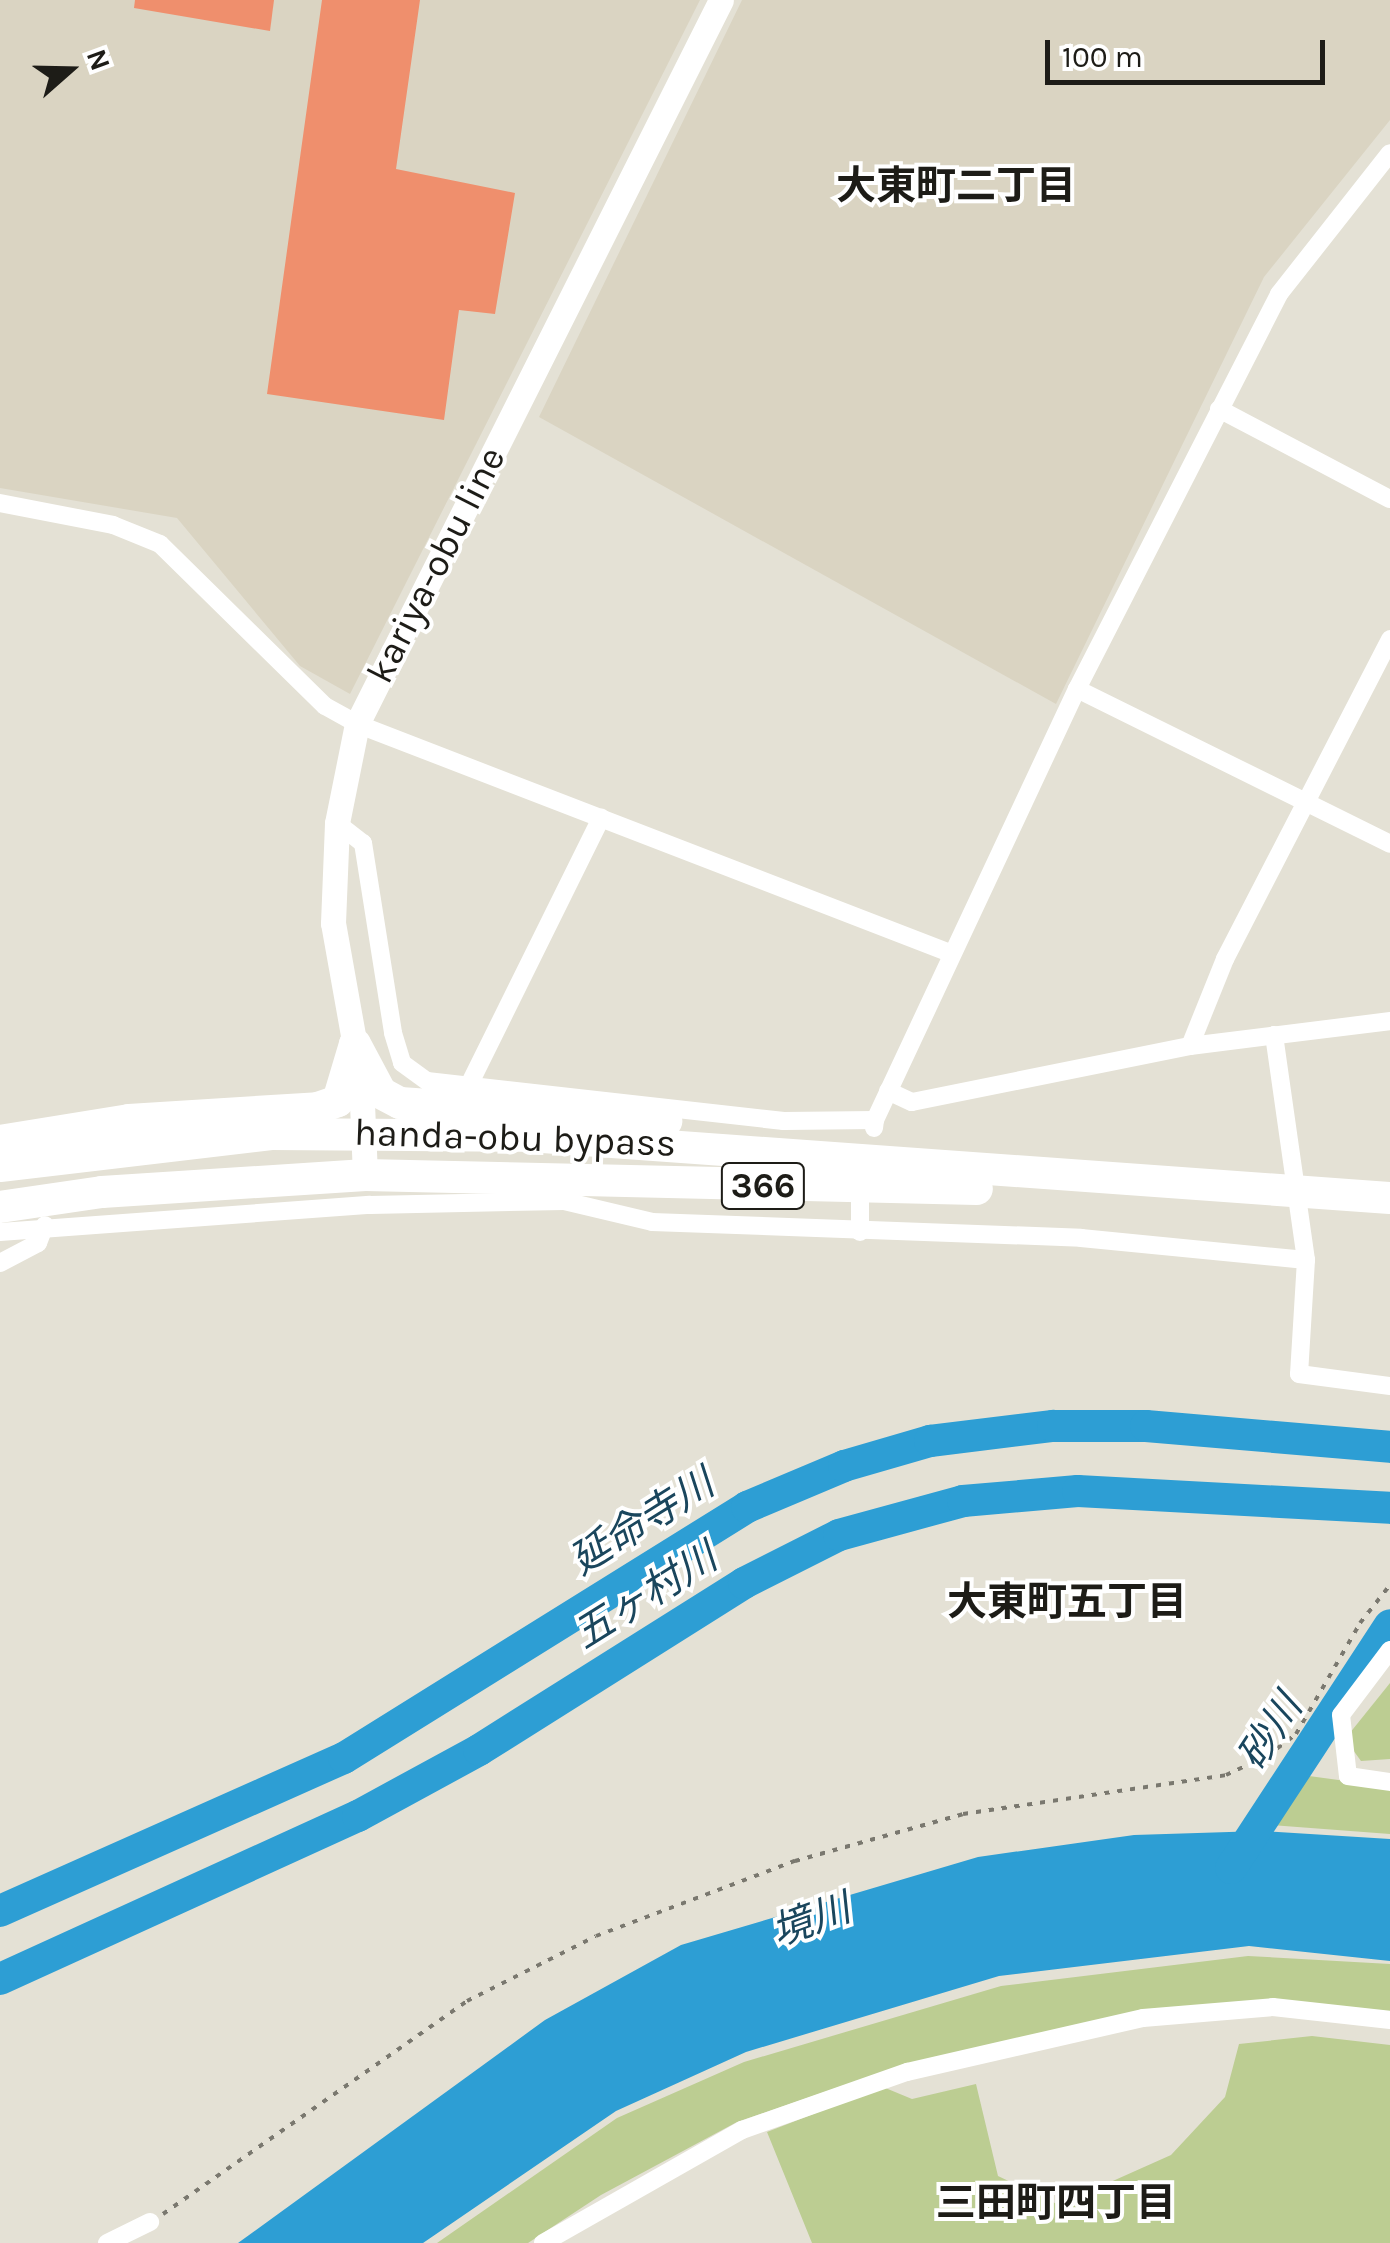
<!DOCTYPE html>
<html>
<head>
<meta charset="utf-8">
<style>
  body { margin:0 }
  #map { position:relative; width:1390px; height:2243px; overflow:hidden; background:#e4e1d5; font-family:Karla,"Noto Sans JP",sans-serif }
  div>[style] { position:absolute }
  .built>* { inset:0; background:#dad4c2 }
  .green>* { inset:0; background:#bccd92 }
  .water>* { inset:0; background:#2d9ed4 }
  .stream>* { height:5px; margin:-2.5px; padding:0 2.5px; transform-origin:2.5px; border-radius:2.5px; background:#2d9ed4 }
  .river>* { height:32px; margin:-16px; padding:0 16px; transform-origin:16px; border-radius:16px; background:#2d9ed4 }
  .building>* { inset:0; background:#ef8f6d }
  .path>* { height:4px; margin-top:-2px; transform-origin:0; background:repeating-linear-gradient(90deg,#7a786f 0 5px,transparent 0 13px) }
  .street>* { height:18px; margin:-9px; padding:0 9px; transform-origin:9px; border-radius:9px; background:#fff }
  .secondary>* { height:25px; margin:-12.5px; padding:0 12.5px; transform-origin:12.5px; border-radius:12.5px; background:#fff }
  .highway>* { height:32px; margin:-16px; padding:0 16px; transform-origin:16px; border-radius:16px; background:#fff }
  span { translate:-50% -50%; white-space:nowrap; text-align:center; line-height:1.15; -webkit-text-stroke:8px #fff; paint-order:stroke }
  .shield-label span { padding:2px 8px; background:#fff; border:2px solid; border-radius:8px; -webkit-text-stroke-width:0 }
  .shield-label { font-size:35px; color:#1d1c17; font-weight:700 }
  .street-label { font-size:38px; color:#1d1c17 }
  .neighbourhood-label { font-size:40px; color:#1d1c17; font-weight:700 }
  .water-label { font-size:40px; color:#1a465d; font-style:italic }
  .north { position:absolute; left:20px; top:20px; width:100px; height:100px; -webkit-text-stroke:8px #fff; paint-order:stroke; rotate:70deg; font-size:28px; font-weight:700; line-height:40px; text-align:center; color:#1d1c17 }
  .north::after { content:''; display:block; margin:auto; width:35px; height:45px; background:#1d1c17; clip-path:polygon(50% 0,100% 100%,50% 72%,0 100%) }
  .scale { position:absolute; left:1045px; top:40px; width:280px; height:45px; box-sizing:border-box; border:5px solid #1d1c17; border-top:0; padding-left:12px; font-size:30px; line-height:35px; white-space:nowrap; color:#1d1c17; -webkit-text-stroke:8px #fff; paint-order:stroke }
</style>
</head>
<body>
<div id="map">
  <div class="built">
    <i style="clip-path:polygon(0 0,700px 0,350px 694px,300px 666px,177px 518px,0 488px)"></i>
    <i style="clip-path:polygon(742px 0,1390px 0,1390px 120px,1264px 277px,1056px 704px,539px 417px)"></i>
  </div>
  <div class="green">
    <i style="clip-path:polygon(1390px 1683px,1390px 1759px,1361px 1761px,1345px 1739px)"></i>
    <i style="clip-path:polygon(1309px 1776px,1390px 1787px,1390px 1834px,1271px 1825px)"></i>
    <i style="clip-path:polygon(1248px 1956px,1390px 1964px,1390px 2013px,1273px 2000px,906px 2064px,737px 2122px,601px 2195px,528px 2243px,437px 2243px,617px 2118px,744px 2062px,1001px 1986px)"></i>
    <i style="clip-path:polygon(1312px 2036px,1390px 2045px,1390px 2243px,812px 2243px,767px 2132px,883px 2087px,912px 2099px,976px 2084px,998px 2176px,1059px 2205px,1171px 2155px,1225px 2097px,1239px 2044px)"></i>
  </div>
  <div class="water">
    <i style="clip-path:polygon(1261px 1831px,1390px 1839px,1390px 1961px,1249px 1946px,999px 1976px,746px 2052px,616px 2111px,423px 2243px,238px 2243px,545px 2020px,681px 1945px,978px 1857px,1134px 1835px)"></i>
  </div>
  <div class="stream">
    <i style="left:1386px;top:1449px;width:4px;rotate:14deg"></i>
  </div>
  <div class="river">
    <i style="left:1231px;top:1868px;width:290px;rotate:-56.8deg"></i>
    <i style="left:0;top:1911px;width:376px;rotate:-24deg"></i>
    <i style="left:344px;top:1758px;width:475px;rotate:-31.9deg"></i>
    <i style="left:747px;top:1507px;width:105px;rotate:-22.9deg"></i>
    <i style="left:844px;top:1466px;width:90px;rotate:-16.2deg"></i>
    <i style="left:930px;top:1441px;width:124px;rotate:-7deg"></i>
    <i style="left:1053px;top:1426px;width:93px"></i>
    <i style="left:1146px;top:1426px;width:245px;rotate:4.9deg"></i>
    <i style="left:0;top:1979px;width:393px;rotate:-24.5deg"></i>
    <i style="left:358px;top:1816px;width:138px;rotate:-28.6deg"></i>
    <i style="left:479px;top:1750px;width:313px;rotate:-32.2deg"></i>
    <i style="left:744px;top:1583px;width:106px;rotate:-26.8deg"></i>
    <i style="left:839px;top:1535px;width:129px;rotate:-15.3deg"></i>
    <i style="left:963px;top:1501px;width:115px;rotate:-5deg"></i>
    <i style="left:1078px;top:1491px;width:312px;rotate:3.1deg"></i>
  </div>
  <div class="building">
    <i style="clip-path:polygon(135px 0,274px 0,270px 31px,134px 8px)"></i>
    <i style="clip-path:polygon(322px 0,420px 0,396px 169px,515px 193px,495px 314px,459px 310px,444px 420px,267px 394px)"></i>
  </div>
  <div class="path">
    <i style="left:163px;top:2214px;width:371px;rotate:-35deg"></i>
    <i style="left:467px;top:2001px;width:144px;rotate:-26.7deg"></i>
    <i style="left:596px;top:1936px;width:213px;rotate:-20.7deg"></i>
    <i style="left:795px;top:1861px;width:174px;rotate:-15.6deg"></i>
    <i style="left:963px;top:1814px;width:266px;rotate:-8.4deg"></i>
    <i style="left:1226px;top:1775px;width:45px;rotate:-24.9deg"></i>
    <i style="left:1267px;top:1756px;width:36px;rotate:-37deg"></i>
    <i style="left:1296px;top:1734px;width:128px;rotate:-60deg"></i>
    <i style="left:1360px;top:1623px;width:48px;rotate:-51.7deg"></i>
  </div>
  <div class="street">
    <i style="left:1219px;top:409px;width:193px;rotate:27.8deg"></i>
    <i style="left:0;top:503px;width:115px;rotate:11deg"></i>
    <i style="left:113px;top:525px;width:51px;rotate:22deg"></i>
    <i style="left:160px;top:544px;width:231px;rotate:44.5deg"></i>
    <i style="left:325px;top:706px;width:37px;rotate:29deg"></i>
    <i style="left:357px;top:724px;width:636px;rotate:21.12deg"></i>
    <i style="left:1077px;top:689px;width:349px;rotate:26.3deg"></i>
    <i style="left:337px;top:823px;width:33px;rotate:38deg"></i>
    <i style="left:363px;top:843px;width:192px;rotate:81deg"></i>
    <i style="left:393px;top:1033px;width:31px;rotate:73deg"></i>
    <i style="left:402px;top:1063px;width:31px;rotate:36deg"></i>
    <i style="left:427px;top:1081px;width:359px;rotate:6.4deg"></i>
    <i style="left:784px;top:1121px;width:91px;rotate:-0.6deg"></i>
    <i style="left:875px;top:1120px;width:8px;rotate:97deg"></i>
    <i style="left:1274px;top:1035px;width:227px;rotate:81.9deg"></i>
    <i style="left:1306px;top:1260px;width:114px;rotate:93.5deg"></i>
    <i style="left:1299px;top:1374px;width:92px;rotate:7.5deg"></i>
    <i style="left:1190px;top:1046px;width:94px;rotate:-68.1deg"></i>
    <i style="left:1225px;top:959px;width:360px;rotate:-62.7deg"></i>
    <i style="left:470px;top:1083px;width:296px;rotate:-63.7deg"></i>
    <i style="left:888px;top:1091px;width:26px;rotate:25deg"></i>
    <i style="left:912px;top:1102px;width:284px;rotate:-11.4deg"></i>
    <i style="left:1190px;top:1046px;width:202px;rotate:-7.1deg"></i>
    <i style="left:875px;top:1120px;width:476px;rotate:-64.9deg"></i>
    <i style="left:1077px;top:689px;width:444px;rotate:-62.9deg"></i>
    <i style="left:1279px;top:294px;width:179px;rotate:-51.8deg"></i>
    <i style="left:0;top:1232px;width:371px;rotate:-4.2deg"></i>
    <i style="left:370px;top:1205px;width:194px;rotate:-1.2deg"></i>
    <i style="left:564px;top:1201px;width:90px;rotate:13.4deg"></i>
    <i style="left:652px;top:1222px;width:429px;rotate:2.1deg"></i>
    <i style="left:1081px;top:1238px;width:226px;rotate:5.6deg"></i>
    <i style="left:860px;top:1232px;width:31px;rotate:-90deg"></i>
    <i style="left:0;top:1263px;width:43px;rotate:-27.8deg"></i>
    <i style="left:38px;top:1243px;width:19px;rotate:-69deg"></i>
    <i style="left:1390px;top:1650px;width:81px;rotate:127deg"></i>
    <i style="left:1341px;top:1715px;width:61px;rotate:83.5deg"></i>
    <i style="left:1348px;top:1776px;width:42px;rotate:8.1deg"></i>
    <i style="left:107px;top:2243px;width:48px;rotate:-26deg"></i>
    <i style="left:543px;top:2243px;width:229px;rotate:-29.6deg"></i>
    <i style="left:742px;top:2130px;width:175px;rotate:-19.4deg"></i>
    <i style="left:907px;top:2072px;width:242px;rotate:-12.9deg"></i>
    <i style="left:1143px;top:2018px;width:130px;rotate:-4.8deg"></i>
    <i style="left:1273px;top:2007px;width:118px;rotate:6.3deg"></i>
  </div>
  <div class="secondary">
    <i style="left:365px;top:1175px;width:95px;rotate:-92.4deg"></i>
    <i style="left:361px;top:1080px;width:159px;rotate:-100.1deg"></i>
    <i style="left:333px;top:923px;width:100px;rotate:-87.7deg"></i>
    <i style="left:337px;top:823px;width:101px;rotate:-78.6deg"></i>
    <i style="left:357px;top:724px;width:810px;rotate:-63.31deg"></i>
  </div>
  <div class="highway">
    <i style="left:355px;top:1044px;width:55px;rotate:62deg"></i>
    <i style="left:381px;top:1093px;width:21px;rotate:28deg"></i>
    <i style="left:400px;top:1103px;width:267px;rotate:3.9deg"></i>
    <i style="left:0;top:1141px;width:131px;rotate:-9.2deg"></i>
    <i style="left:129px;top:1120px;width:189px;rotate:-3.6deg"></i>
    <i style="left:318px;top:1108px;width:21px;rotate:-19deg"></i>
    <i style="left:338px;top:1101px;width:59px;rotate:-73.4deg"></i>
    <i style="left:0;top:1166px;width:273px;rotate:-6.7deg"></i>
    <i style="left:271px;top:1134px;width:258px;rotate:0.4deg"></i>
    <i style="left:529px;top:1136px;width:863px;rotate:4.12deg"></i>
    <i style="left:0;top:1207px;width:103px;rotate:-8.4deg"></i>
    <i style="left:102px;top:1192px;width:264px;rotate:-3.7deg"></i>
    <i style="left:365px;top:1175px;width:612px;rotate:1.31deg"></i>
  </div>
  <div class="shield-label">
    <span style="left:763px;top:1186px">366</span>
  </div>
  <div class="street-label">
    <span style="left:436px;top:565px;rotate:-63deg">kariya-obu line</span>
    <span style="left:515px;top:1138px;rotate:2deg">handa-obu bypass</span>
  </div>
  <div class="neighbourhood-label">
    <span style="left:956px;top:186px">大東町二丁目</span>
    <span style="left:1067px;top:1602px">大東町五丁目</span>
    <span style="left:1056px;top:2203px">三田町四丁目</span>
  </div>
  <div class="water-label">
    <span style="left:642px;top:1522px;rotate:-32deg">延命寺川</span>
    <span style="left:645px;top:1596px;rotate:-32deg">五ヶ村川</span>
    <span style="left:1270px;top:1732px;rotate:-57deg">砂川</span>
    <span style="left:811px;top:1920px;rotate:-20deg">境川</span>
  </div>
  <div class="north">N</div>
  <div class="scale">100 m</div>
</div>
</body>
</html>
